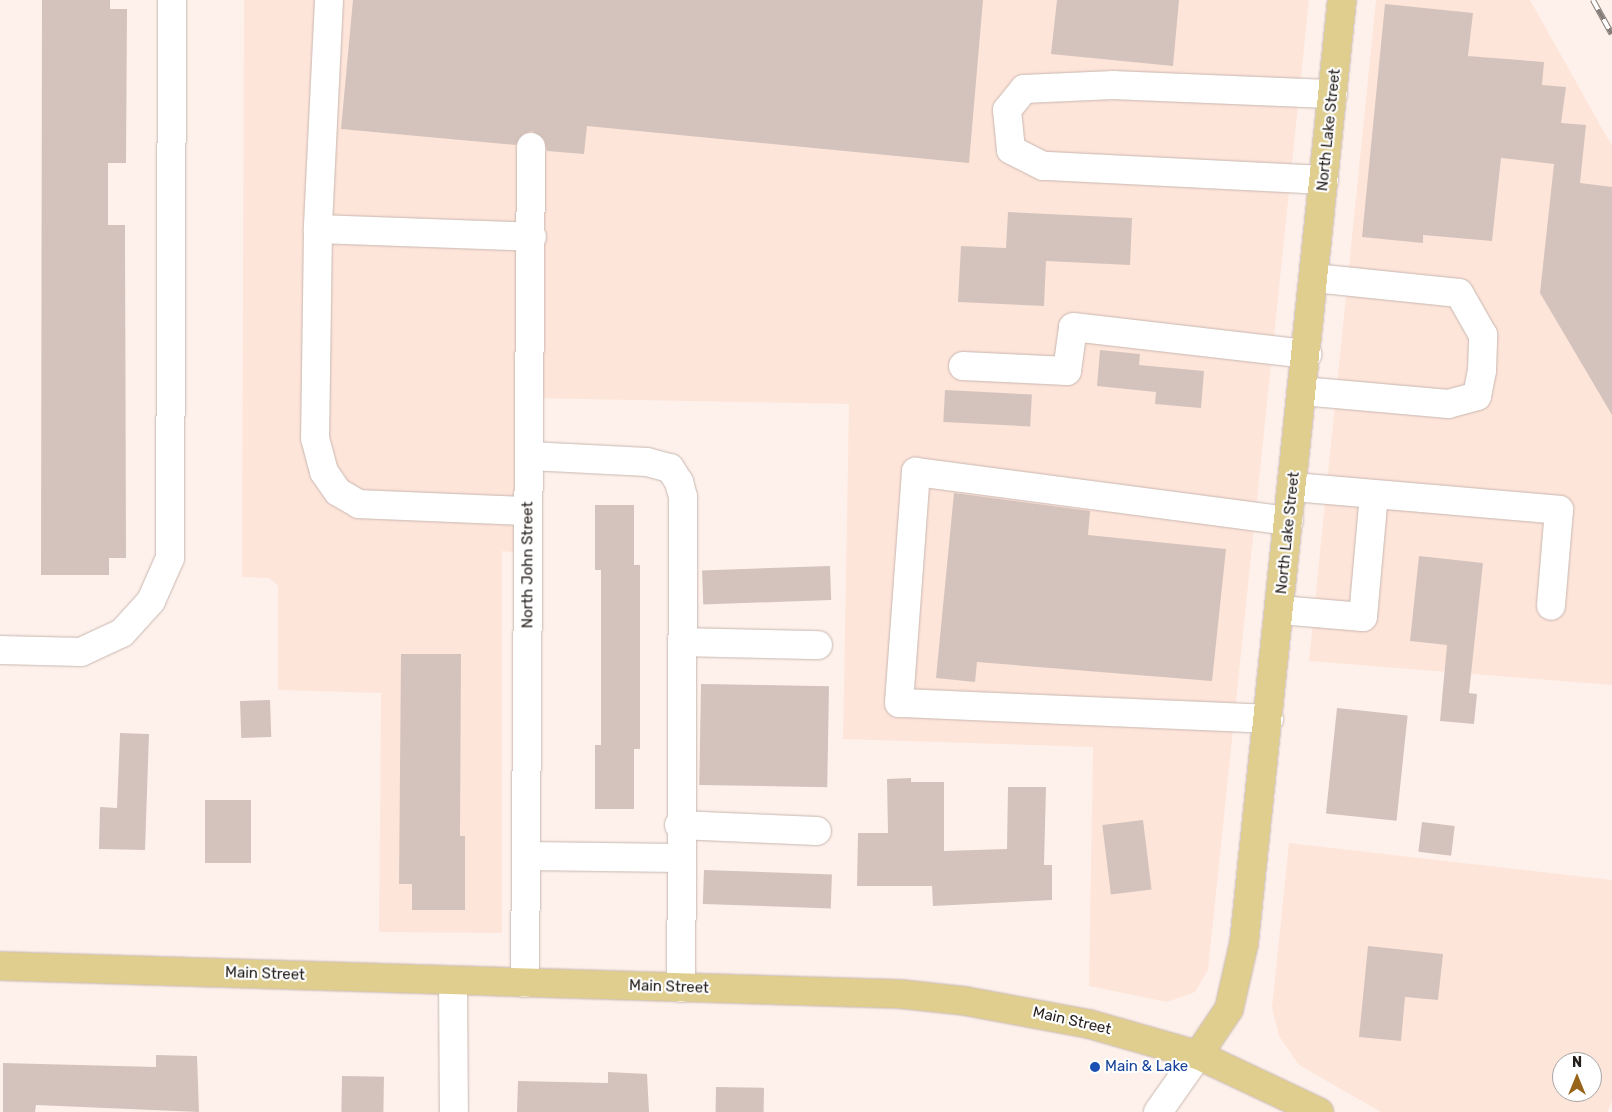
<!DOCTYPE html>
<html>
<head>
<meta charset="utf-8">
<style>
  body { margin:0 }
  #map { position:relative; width:1612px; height:1112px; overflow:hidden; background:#fef1eb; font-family:Rubik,sans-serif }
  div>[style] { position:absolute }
  .built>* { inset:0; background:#fee5da }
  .building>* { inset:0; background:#d4c3bc; transform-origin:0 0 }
  .roads { filter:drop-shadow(0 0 1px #c8b7b0) drop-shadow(0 0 1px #c8b7b0) }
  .minor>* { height:28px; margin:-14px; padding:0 14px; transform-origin:14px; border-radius:14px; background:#fff }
  .major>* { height:28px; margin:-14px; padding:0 14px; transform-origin:14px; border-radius:14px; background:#dfce8e }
  .rail>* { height:5.5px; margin-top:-2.75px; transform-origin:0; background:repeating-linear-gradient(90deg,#fff 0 11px,#867d79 0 22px); box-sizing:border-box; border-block:1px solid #867d79 }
  .dots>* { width:14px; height:14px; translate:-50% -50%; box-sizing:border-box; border:2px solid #fff; border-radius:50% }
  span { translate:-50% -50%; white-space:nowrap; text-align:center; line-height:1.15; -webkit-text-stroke:4.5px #fff; paint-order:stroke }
  .street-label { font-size:15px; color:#251f1c }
  .transit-label { font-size:15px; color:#164399 }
  .left { translate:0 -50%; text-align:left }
  .north { position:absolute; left:1552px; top:1052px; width:50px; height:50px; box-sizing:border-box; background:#fff; border:1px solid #a8a5a4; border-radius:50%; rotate:0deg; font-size:14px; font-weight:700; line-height:20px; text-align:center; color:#251f1c }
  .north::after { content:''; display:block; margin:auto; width:18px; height:22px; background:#98641a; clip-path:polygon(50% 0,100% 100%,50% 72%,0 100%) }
</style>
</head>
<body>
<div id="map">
  <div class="built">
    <i style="clip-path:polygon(244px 0,1309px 0,1208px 970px,1195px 992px,1167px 1002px,1089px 986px,1093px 747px,843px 739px,849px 404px,531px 398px,528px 554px,502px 551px,502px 933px,379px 932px,381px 693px,278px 690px,278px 586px,269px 578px,242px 577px)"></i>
    <i style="clip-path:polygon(1376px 0,1530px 0,1612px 146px,1612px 685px,1309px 661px)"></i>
    <i style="clip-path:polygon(evenodd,1289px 843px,1612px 880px,1612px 1101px,1607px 1112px,1381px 1112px,1299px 1065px,1279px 1036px,1272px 1008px,1289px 843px,1562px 1062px,1592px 1062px,1592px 1092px,1562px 1092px,1562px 1062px)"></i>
  </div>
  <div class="building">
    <i style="clip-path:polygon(42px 0,110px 0,110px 9px,127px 9px,126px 163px,108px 163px,108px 225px,125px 225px,126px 558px,109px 558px,109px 575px,41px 575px)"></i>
    <i style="clip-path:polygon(353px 0,983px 0,969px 163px,587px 126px,584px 154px,547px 151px,544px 139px,532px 131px,523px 134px,516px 145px,341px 129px)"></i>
    <i style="clip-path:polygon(1057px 0,1179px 0,1173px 66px,1051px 54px)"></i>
    <i style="clip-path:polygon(1385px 4px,1473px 13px,1468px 56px,1544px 62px,1542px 85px,1566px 87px,1561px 123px,1586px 125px,1580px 183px,1612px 187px,1612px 415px,1540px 293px,1554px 164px,1501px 158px,1492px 241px,1423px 235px,1423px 243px,1362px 237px)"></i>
    <i style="clip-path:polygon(1008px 212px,1132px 218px,1130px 265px,1046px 261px,1044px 306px,958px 302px,961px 246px,1006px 248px)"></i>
    <i style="clip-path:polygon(1100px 350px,1140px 354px,1139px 365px,1204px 371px,1201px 408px,1155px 404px,1156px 392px,1097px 386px)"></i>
    <i style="left:945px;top:390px;width:87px;height:32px;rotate:3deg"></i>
    <i style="clip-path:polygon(954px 493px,1090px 511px,1088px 535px,1226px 549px,1212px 681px,977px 662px,975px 682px,936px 678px)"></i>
    <i style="clip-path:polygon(595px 505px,634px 505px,634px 565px,640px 565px,640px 749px,634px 749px,634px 809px,595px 809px,595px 745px,601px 745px,601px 570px,595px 570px)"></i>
    <i style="clip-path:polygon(1419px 556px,1483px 563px,1469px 693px,1477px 694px,1474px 724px,1440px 721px,1447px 645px,1410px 641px)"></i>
    <i style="left:830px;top:566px;width:34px;height:128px;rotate:88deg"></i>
    <i style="clip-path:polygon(401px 654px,461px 654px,460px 836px,465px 836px,465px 910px,412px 910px,412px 884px,399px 884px)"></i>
    <i style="left:701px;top:684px;width:128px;height:101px;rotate:1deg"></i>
    <i style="left:270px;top:700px;width:37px;height:30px;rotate:88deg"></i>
    <i style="left:1337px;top:708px;width:71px;height:106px;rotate:6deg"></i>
    <i style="clip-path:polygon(120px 733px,149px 734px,145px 850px,99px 849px,100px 807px,117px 808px)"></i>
    <i style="clip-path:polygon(911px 778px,911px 782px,944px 782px,944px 851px,1007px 849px,1008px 787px,1046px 787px,1044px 865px,1052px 865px,1052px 900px,933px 906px,932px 886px,857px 886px,858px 833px,888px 833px,887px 779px)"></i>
    <i style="left:205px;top:800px;width:46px;height:63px"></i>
    <i style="left:1143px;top:820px;width:70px;height:41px;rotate:83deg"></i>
    <i style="left:1422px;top:822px;width:33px;height:30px;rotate:7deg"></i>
    <i style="left:704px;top:870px;width:128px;height:34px;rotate:2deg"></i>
    <i style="clip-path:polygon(1368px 946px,1443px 954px,1438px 1000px,1405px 997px,1401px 1041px,1359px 1037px)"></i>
    <i style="clip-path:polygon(156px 1055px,197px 1056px,199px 1112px,36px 1105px,35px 1112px,3px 1112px,3px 1063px,156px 1067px)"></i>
    <i style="clip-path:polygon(608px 1072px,647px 1074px,649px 1112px,517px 1112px,518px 1081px,608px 1083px)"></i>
    <i style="left:342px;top:1076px;width:42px;height:36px;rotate:1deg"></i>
    <i style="left:716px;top:1087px;width:48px;height:25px;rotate:1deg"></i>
  </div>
  <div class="roads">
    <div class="minor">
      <i style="left:329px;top:0;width:229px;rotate:92.8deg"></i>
      <i style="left:318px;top:229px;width:214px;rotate:2.1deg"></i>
      <i style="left:1324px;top:180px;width:281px;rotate:-177.1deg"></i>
      <i style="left:1043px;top:166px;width:36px;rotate:-153deg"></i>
      <i style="left:1011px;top:150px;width:40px;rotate:-95.7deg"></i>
      <i style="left:1007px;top:110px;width:27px;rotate:-51deg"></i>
      <i style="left:1024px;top:89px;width:90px;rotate:-2.5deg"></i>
      <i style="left:1114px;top:85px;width:219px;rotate:2.4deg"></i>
      <i style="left:318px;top:229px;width:209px;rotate:90.8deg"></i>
      <i style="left:315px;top:438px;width:35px;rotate:75deg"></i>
      <i style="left:324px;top:472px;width:24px;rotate:55deg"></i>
      <i style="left:338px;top:492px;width:24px;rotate:30deg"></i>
      <i style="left:359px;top:504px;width:169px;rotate:2.4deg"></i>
      <i style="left:963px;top:366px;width:104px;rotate:2.8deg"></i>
      <i style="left:1067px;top:371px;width:44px;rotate:-82.2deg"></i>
      <i style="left:1073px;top:327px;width:236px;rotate:6.6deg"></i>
      <i style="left:1302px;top:391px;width:147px;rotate:5.1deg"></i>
      <i style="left:1448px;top:404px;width:30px;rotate:-15deg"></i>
      <i style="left:1477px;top:396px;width:25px;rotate:-79deg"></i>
      <i style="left:1482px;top:371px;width:36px;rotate:-88deg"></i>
      <i style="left:1483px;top:335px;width:48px;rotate:-119.7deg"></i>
      <i style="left:1459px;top:293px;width:146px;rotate:-174.1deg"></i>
      <i style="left:530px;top:456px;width:117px;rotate:2.9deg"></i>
      <i style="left:647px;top:462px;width:24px;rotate:15deg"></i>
      <i style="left:670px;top:468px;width:17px;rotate:57deg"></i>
      <i style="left:679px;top:482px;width:16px;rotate:75deg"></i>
      <i style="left:683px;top:497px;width:491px;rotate:90.2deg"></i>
      <i style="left:1293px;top:487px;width:267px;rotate:4.9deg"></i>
      <i style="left:1559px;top:510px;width:96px;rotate:94.8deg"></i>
      <i style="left:1280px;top:610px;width:83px;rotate:4.8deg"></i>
      <i style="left:1363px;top:617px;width:123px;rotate:-84.9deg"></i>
      <i style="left:682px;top:642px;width:136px;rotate:1.3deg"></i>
      <i style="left:0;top:650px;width:81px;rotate:1.4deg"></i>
      <i style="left:81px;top:652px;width:45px;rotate:-24.9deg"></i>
      <i style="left:122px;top:633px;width:43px;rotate:-47.8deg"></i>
      <i style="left:151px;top:601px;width:47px;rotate:-66.2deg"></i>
      <i style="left:170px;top:558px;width:558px;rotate:-89.79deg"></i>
      <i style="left:1269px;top:719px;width:370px;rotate:-177.5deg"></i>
      <i style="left:899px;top:703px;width:232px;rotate:-85.8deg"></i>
      <i style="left:916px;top:472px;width:376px;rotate:7.5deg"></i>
      <i style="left:679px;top:825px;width:138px;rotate:2.5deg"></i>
      <i style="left:526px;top:856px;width:152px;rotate:0.8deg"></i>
      <i style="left:453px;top:981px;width:131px;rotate:89.6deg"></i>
      <i style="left:525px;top:983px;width:836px;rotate:-89.59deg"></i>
      <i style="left:1158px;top:1112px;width:70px;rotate:-54.9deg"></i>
    </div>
    <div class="major">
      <i style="left:0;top:966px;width:900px;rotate:1.78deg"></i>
      <i style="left:900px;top:994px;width:65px;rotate:6.1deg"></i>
      <i style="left:965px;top:1001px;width:126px;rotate:10.5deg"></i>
      <i style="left:1089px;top:1024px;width:113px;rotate:15.9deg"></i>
      <i style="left:1198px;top:1055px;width:134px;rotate:25.2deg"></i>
      <i style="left:1198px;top:1055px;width:55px;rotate:-56deg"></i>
      <i style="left:1229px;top:1009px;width:68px;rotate:-77.2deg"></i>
      <i style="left:1244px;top:943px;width:948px;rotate:-84.07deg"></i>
    </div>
  </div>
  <div class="rail">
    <i style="left:1593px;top:0;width:39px;rotate:61deg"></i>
  </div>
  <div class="dots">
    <i style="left:1095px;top:1067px;background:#1a4fb4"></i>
  </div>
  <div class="street-label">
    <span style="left:1329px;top:130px;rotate:-84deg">North Lake Street</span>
    <span style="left:1288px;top:533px;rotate:-84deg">North Lake Street</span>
    <span style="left:528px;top:565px;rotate:-90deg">North John Street</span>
    <span style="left:265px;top:974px;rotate:2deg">Main Street</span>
    <span style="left:669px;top:987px;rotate:2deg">Main Street</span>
    <span style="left:1072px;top:1021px;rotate:13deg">Main Street</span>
  </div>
  <div class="transit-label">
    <span class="left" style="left:1105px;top:1067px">Main &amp; Lake</span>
  </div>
  <div class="north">N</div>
</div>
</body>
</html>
